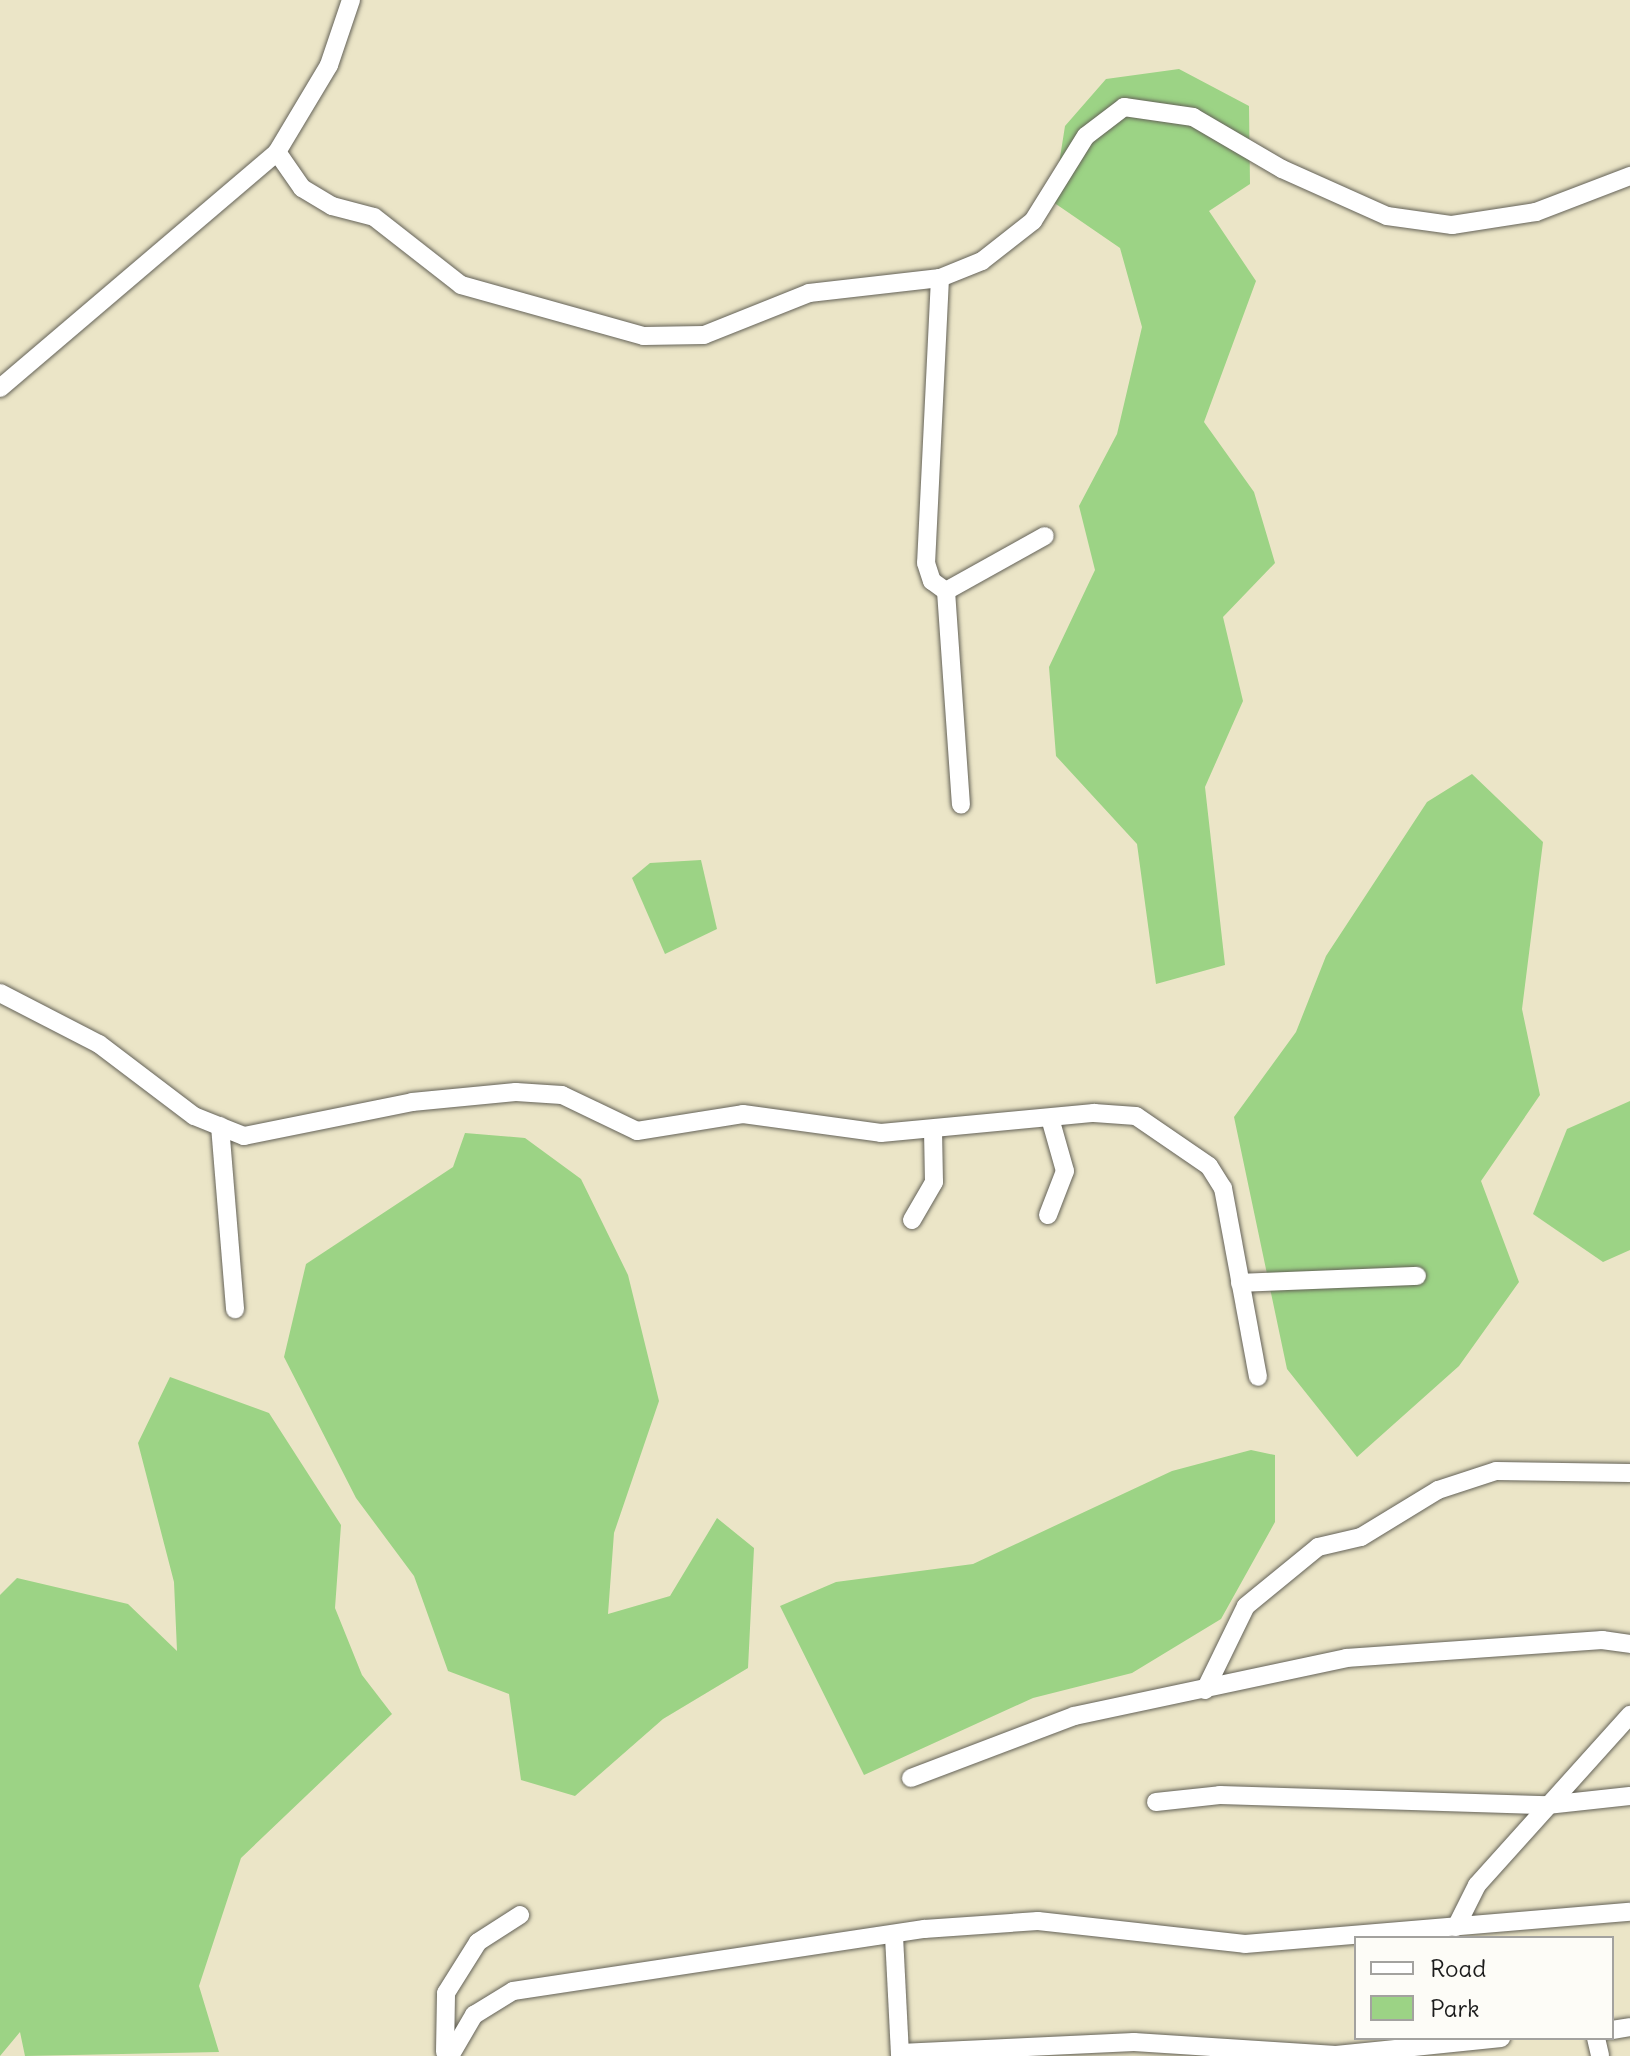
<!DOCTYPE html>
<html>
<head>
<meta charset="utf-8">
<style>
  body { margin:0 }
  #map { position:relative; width:1630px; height:2056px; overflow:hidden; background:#ebe5c7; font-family:Delius,sans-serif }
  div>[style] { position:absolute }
  .green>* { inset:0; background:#9cd385 }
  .roads { filter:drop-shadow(0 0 2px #646258) drop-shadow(0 0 2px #646258) }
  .minor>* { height:18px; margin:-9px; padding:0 9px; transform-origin:9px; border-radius:9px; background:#fff }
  span { translate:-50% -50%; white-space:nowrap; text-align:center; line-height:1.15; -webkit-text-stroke:7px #fdfcf7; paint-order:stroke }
  .legend { position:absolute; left:1354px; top:1936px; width:260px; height:104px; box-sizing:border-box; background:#fdfcf7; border:2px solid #a3a29f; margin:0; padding:10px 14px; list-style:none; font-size:24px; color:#1c1c1c }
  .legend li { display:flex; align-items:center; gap:16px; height:40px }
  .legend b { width:40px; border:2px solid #a3a29f }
</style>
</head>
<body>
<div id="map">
  <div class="green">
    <i style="clip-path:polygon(1179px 69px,1249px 106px,1250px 184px,1209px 211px,1256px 281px,1204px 422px,1254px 492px,1275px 563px,1223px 617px,1243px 701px,1205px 787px,1225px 965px,1156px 984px,1137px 844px,1056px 756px,1049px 667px,1095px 570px,1079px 506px,1117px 434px,1142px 327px,1120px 248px,1053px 202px,1065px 126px,1106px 79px)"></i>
    <i style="clip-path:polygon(1472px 774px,1543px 842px,1522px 1009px,1540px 1095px,1481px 1181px,1519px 1282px,1459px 1366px,1357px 1457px,1287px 1369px,1234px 1117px,1296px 1032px,1326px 956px,1427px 802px)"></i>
    <i style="clip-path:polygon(701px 860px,717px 929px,665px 954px,632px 878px,650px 863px)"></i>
    <i style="clip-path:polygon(1630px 1101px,1630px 1250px,1603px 1262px,1533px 1214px,1567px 1129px)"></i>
    <i style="clip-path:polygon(465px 1133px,525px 1138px,581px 1179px,628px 1275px,659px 1401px,614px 1533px,608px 1614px,670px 1596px,717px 1518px,754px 1548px,748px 1668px,663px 1719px,575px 1796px,521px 1780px,509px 1694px,448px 1671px,414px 1576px,356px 1498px,284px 1357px,306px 1264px,453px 1167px)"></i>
    <i style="clip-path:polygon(170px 1377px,269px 1413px,341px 1525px,335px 1608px,362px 1675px,392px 1714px,241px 1858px,199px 1986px,219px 2052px,25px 2056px,20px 2032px,0 2056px,0 1595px,17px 1578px,128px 1604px,177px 1651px,174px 1582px,138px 1443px)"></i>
    <i style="clip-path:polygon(1251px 1450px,1275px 1455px,1275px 1522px,1221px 1619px,1132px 1673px,1033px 1698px,864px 1775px,780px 1606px,836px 1582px,973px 1564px,1172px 1471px)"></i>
  </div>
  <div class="roads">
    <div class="minor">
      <i style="left:277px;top:152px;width:44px;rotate:55.2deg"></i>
      <i style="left:302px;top:188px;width:35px;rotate:31deg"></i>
      <i style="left:332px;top:206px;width:43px;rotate:14.7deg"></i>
      <i style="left:374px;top:217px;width:110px;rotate:38deg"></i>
      <i style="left:461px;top:285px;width:190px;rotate:15.6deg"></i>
      <i style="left:644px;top:336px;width:60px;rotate:-1deg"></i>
      <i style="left:704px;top:335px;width:113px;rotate:-21.8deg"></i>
      <i style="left:809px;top:293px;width:132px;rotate:-6.5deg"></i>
      <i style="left:940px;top:278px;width:45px;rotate:-22deg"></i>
      <i style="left:982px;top:261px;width:65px;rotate:-38.1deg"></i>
      <i style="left:1033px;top:221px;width:100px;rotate:-58.1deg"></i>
      <i style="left:1086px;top:136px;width:48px;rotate:-37.3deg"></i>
      <i style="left:1124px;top:107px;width:70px;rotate:8.2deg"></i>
      <i style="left:1193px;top:117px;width:103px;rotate:30.3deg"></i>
      <i style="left:1282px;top:169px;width:115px;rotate:24.1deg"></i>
      <i style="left:1387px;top:216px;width:66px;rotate:7.9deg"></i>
      <i style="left:1452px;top:225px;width:85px;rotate:-8.8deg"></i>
      <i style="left:1536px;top:212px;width:101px;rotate:-21deg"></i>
      <i style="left:940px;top:278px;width:285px;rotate:92.8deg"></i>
      <i style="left:926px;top:563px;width:19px;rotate:72deg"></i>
      <i style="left:932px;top:581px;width:17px;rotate:36deg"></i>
      <i style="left:946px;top:591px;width:214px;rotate:86deg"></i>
      <i style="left:0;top:388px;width:364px;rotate:-40.4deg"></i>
      <i style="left:277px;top:152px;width:101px;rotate:-59.1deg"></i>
      <i style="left:329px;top:65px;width:69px;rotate:-71.3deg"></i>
      <i style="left:946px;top:591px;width:113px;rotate:-29.1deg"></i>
      <i style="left:0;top:993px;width:111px;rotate:27.3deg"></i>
      <i style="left:99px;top:1044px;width:119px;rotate:37.2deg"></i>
      <i style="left:194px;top:1116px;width:54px;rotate:21.8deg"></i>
      <i style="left:244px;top:1136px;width:171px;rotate:-11.4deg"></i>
      <i style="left:412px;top:1102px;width:104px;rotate:-5.5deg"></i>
      <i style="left:516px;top:1092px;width:46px;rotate:3.7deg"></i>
      <i style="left:562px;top:1095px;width:83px;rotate:25.6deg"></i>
      <i style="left:637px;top:1131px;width:107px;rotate:-9.1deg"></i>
      <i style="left:743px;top:1114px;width:139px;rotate:7.8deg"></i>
      <i style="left:881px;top:1133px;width:214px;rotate:-5.4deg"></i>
      <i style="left:1094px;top:1113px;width:42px;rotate:4.1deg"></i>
      <i style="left:1136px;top:1116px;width:88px;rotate:34.4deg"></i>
      <i style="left:1209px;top:1166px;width:26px;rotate:58deg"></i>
      <i style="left:1223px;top:1188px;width:192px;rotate:79.5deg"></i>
      <i style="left:220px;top:1126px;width:184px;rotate:85.3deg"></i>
      <i style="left:1048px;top:1215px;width:47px;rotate:-68.9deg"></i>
      <i style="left:1065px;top:1171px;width:55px;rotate:-105.8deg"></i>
      <i style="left:912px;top:1220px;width:44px;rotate:-59.9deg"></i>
      <i style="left:934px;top:1182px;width:51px;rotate:-91.1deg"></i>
      <i style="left:1240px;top:1283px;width:177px;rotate:-2.3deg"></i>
      <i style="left:1205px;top:1690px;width:93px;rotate:-64deg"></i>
      <i style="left:1246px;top:1606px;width:93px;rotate:-39.3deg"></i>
      <i style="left:1318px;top:1547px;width:44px;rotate:-13.1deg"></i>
      <i style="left:1361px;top:1537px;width:90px;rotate:-31.4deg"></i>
      <i style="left:1438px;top:1490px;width:61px;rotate:-18.1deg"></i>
      <i style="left:1496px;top:1471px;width:134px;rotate:0.9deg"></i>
      <i style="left:911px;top:1778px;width:174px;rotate:-20.8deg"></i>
      <i style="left:1074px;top:1716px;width:278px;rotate:-12deg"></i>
      <i style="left:1346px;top:1658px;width:257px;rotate:-4deg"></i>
      <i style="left:1602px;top:1640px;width:28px;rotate:8deg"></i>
      <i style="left:1156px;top:1802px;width:64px;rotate:-6.2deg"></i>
      <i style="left:1220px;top:1795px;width:327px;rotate:1.8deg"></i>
      <i style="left:1547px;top:1805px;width:83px;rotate:-6.2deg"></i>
      <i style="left:1456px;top:1927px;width:47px;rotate:-63.4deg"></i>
      <i style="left:1477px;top:1885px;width:229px;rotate:-48deg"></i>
      <i style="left:894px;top:1936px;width:120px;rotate:87.1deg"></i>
      <i style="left:1612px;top:2030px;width:18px;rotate:-9deg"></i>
      <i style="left:1596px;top:2038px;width:18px;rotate:77deg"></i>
      <i style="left:445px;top:2052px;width:59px;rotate:-89deg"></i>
      <i style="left:446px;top:1993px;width:60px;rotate:-57.9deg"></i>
      <i style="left:478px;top:1942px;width:50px;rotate:-32.7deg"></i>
      <i style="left:900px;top:2053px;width:234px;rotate:-2.7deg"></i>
      <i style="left:1134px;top:2042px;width:202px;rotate:3.7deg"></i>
      <i style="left:1336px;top:2055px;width:166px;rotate:-5.9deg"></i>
      <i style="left:450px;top:2056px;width:48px;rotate:-59.7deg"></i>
      <i style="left:474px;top:2015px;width:46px;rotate:-31.6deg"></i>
      <i style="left:513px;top:1991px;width:416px;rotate:-8.6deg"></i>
      <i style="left:924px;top:1929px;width:114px;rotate:-4deg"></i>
      <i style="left:1038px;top:1921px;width:208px;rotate:6.3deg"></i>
      <i style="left:1245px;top:1944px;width:386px;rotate:-4.8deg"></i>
    </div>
  </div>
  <ul class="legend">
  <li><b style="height:10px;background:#fff"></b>Road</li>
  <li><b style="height:22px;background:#9cd385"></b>Park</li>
  </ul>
</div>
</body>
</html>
